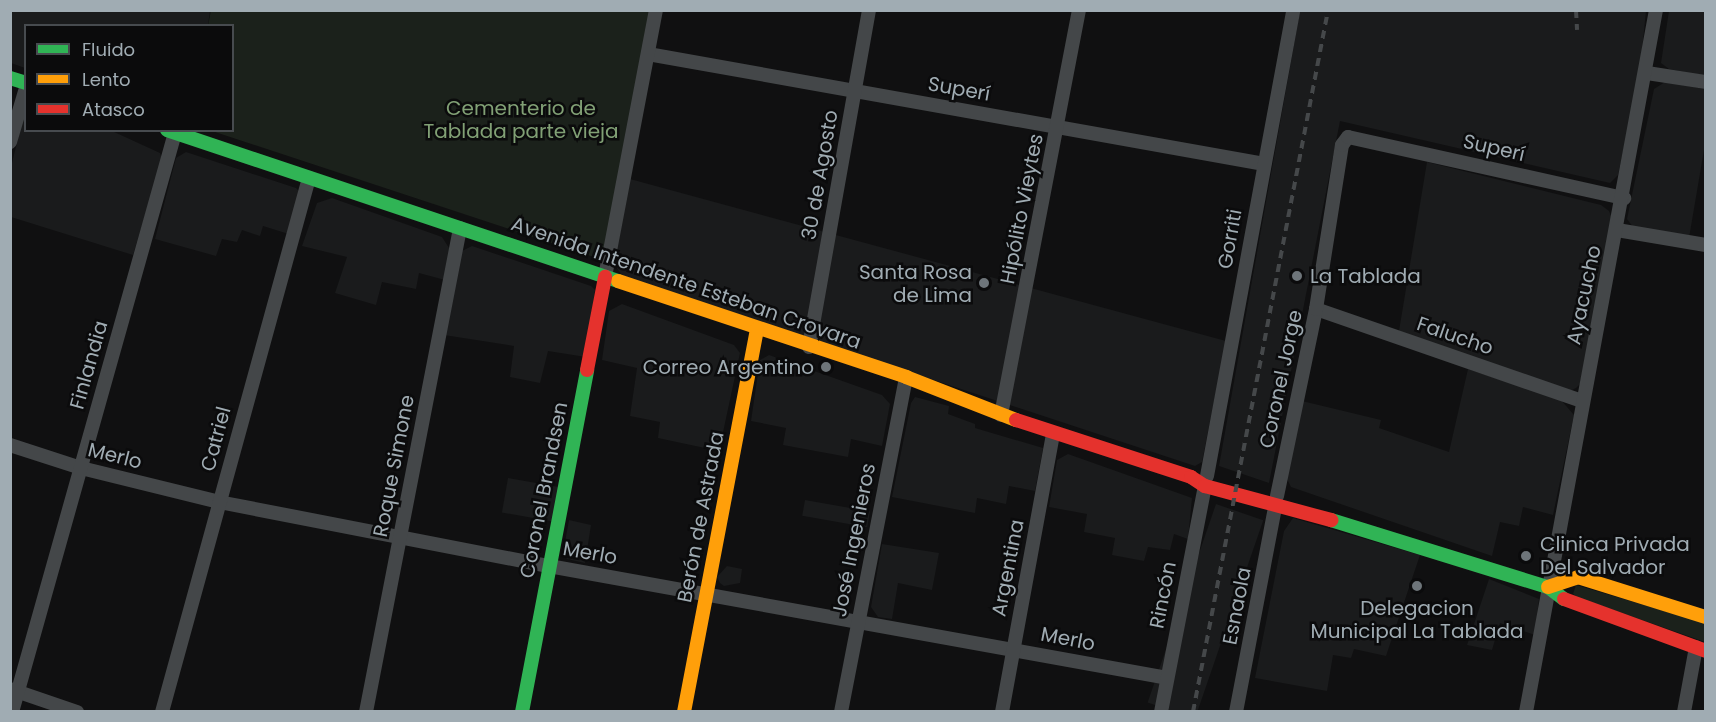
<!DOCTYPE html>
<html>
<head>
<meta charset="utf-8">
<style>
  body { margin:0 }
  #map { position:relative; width:1716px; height:722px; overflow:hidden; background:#101011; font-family:Poppins,sans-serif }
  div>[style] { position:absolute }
  .built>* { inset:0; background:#1a1b1c; transform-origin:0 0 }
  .green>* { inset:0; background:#1b211b }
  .street>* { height:14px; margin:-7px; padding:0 7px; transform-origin:7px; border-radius:7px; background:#444749 }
  .fast>* { height:14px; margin:-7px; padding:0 7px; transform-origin:7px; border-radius:7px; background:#30b455 }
  .slow>* { height:14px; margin:-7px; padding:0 7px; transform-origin:7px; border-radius:7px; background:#ff9f0a }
  .jam>* { height:14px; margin:-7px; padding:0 7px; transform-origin:7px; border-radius:7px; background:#e5322d }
  .rail>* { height:4px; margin-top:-2px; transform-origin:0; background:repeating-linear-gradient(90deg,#45484a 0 8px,transparent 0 14px) }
  .dots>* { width:16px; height:16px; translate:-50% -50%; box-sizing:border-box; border:3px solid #0b0b0c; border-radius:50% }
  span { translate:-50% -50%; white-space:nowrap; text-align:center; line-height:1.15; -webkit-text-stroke:5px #0b0b0c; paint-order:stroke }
  .street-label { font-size:20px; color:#a0acb3 }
  .park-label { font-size:20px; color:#81a075 }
  .poi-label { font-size:20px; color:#a0acb3 }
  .right { translate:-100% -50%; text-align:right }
  .left { translate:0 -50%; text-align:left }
  .frame { position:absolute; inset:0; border:12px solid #a0acb3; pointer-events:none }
  .legend { position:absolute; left:24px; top:24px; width:210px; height:108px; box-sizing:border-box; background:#0b0b0c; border:2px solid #474b4f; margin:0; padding:8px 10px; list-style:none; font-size:18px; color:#a0acb3 }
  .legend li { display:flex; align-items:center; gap:12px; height:30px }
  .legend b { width:30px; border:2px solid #474b4f }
</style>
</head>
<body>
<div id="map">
  <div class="built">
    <i style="clip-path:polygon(11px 10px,210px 10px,210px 11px,208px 25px,26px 26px,25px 68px,11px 63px)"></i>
    <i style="clip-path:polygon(1300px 11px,1646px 11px,1640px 71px,1618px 175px,1610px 183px,1340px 121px,1269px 483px,1219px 466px)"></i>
    <i style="clip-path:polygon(1669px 11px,1705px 12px,1705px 76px,1669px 69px,1661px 63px)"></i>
    <i style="clip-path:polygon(1665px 82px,1705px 89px,1705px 144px,1689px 238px,1633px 227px,1627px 219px,1654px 89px)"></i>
    <i style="clip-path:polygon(25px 110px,26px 130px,112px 131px,160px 153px,162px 159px,133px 255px,11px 217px,11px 167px)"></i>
    <i style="clip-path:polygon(186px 152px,296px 188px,299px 191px,292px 235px,263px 226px,260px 236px,242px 230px,237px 242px,222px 239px,216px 256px,155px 239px,176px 158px)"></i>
    <i style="clip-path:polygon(1427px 162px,1601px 205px,1609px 211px,1612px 218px,1580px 384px,1576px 388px,1570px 391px,1399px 331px)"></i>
    <i style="clip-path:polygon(630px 179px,1226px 341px,1202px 462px,1195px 466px,624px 278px,614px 264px)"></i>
    <i style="clip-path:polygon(332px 198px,442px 237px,451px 251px,445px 280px,419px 273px,416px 289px,382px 282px,376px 305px,335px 293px,347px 257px,302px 246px,317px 203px)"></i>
    <i style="clip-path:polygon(472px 246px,591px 286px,595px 290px,586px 357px,548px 351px,540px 383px,510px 377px,514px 346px,444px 335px,460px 252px)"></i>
    <i style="clip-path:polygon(622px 304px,734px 345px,740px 353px,719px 451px,658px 438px,660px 422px,630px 416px,637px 368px,602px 360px,609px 311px)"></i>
    <i style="clip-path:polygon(769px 355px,882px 395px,890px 404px,882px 446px,851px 439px,848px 457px,783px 445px,786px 428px,751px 421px,760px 360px)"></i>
    <i style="clip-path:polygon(1468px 369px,1561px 400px,1574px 415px,1553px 515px,1523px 507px,1519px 526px,1500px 522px,1492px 556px,1291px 487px,1286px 477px,1302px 401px,1381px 420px,1379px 428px,1449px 452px)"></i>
    <i style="clip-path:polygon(915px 397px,949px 406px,948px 414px,975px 424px,975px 428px,1043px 448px,1035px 491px,1009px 486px,1006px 504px,977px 498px,975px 513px,892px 497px,911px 403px)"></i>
    <i style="clip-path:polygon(1068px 454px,1192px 498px,1188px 539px,1174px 534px,1170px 550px,1148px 547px,1144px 561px,1112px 555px,1115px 538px,1084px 532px,1087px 514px,1049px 507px,1057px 460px)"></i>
    <i style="left:508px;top:478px;width:56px;height:35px;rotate:10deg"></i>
    <i style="left:805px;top:500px;width:66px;height:16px;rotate:10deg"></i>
    <i style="left:1216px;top:504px;width:50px;height:210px;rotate:19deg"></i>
    <i style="clip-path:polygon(1293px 518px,1420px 555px,1386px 656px,1354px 649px,1351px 658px,1333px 655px,1327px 691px,1255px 678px,1284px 531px)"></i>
    <i style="clip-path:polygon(569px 520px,591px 525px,585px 563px,567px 559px,563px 553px)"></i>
    <i style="clip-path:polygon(882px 544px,939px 553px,932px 590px,898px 583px,892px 619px,878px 617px,871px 607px)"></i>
    <i style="clip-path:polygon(727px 566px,742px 569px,740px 583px,724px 586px,720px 583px,717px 577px)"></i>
    <i style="clip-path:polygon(1489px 579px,1539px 599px,1535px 635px,1500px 623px,1492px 650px,1467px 645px)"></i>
  </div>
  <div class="green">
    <i style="clip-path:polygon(211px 10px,651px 11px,603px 260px,212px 131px,232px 130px,232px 26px,208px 26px)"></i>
    <i style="clip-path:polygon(1576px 585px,1705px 623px,1705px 642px,1579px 598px,1573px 594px)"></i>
  </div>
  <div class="street">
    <i style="left:648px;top:54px;width:626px;rotate:10.12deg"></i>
    <i style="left:1647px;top:73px;width:60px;rotate:8.7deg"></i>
    <i style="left:10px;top:142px;width:56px;rotate:-73.5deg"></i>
    <i style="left:1617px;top:230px;width:90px;rotate:9.6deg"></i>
    <i style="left:605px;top:277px;width:272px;rotate:-79.2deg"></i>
    <i style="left:1316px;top:309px;width:281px;rotate:19.1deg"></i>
    <i style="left:809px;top:347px;width:342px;rotate:-79.9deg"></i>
    <i style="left:1001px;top:415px;width:412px;rotate:-79.1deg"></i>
    <i style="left:10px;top:445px;width:75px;rotate:17.9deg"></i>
    <i style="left:81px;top:468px;width:142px;rotate:13.8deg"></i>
    <i style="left:219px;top:502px;width:336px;rotate:11deg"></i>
    <i style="left:549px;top:566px;width:628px;rotate:10.27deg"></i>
    <i style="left:1207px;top:476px;width:474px;rotate:-79.5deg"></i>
    <i style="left:1277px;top:496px;width:191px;rotate:-78.2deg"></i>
    <i style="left:1316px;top:309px;width:166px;rotate:-81deg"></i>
    <i style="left:1342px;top:145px;width:10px;rotate:-53deg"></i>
    <i style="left:1348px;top:137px;width:283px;rotate:12.5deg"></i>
    <i style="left:10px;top:689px;width:71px;rotate:18.9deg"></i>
    <i style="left:12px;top:712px;width:602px;rotate:-74.28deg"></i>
    <i style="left:162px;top:712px;width:554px;rotate:-74.61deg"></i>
    <i style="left:366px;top:712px;width:493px;rotate:-79deg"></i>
    <i style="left:841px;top:712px;width:341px;rotate:-79deg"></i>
    <i style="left:1002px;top:712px;width:284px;rotate:-79.6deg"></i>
    <i style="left:1161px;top:712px;width:230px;rotate:-79deg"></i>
    <i style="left:1236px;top:712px;width:208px;rotate:-79.2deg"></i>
    <i style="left:1526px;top:712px;width:714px;rotate:-79.51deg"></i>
    <i style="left:1684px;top:712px;width:66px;rotate:-79.5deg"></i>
  </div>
  <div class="fast">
    <i style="left:10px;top:78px;width:17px;rotate:17deg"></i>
    <i style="left:167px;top:130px;width:476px;rotate:18.5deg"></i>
    <i style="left:1331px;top:520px;width:227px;rotate:17.2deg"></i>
    <i style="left:1548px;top:587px;width:20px;rotate:37deg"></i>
    <i style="left:522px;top:712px;width:348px;rotate:-79.2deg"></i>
  </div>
  <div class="slow">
    <i style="left:618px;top:281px;width:304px;rotate:18.4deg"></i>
    <i style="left:906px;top:377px;width:118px;rotate:21.4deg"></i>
    <i style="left:1548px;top:587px;width:32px;rotate:-18deg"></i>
    <i style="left:1578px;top:577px;width:134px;rotate:17.4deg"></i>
    <i style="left:684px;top:712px;width:390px;rotate:-79.2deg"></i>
  </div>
  <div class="jam">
    <i style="left:587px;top:370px;width:95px;rotate:-79deg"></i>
    <i style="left:1016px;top:420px;width:184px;rotate:18deg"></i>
    <i style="left:1191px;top:477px;width:17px;rotate:33deg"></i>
    <i style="left:1205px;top:486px;width:131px;rotate:15.1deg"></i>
    <i style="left:1564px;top:599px;width:151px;rotate:20.1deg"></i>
  </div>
  <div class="rail">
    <i style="left:1576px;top:10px;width:20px;rotate:87deg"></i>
    <i style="left:1193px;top:712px;width:715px;rotate:-79.11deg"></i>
  </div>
  <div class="dots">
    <i style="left:1297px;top:276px;background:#6e757a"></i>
    <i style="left:984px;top:283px;background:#6e757a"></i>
    <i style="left:826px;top:367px;background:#6e757a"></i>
    <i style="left:1526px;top:556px;background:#6e757a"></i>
    <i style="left:1417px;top:586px;background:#6e757a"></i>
  </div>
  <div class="street-label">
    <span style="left:959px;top:89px;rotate:10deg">Superí</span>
    <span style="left:1494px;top:148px;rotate:13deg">Superí</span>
    <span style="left:820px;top:175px;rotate:-80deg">30 de Agosto</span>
    <span style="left:1022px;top:209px;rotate:-79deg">Hipólito Vieytes</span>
    <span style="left:1230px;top:239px;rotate:-80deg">Gorriti</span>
    <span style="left:686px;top:283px;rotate:19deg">Avenida Intendente Esteban Crovara</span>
    <span style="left:1584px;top:295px;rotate:-78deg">Ayacucho</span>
    <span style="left:1455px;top:336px;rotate:19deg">Falucho</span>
    <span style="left:89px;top:365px;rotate:-74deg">Finlandia</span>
    <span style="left:1281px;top:379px;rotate:-78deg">Coronel Jorge</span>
    <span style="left:216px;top:439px;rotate:-75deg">Catriel</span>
    <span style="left:115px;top:456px;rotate:14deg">Merlo</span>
    <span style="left:394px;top:466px;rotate:-79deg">Roque Simone</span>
    <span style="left:544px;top:490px;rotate:-79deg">Coronel Brandsen</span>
    <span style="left:701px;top:517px;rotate:-79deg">Berón de Astrada</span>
    <span style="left:854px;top:540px;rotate:-79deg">José Ingenieros</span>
    <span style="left:590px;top:553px;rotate:10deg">Merlo</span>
    <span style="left:1008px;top:568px;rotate:-79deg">Argentina</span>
    <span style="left:1163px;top:595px;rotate:-79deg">Rincón</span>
    <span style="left:1237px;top:606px;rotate:-79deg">Esnaola</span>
    <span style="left:1068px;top:639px;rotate:11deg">Merlo</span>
  </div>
  <div class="park-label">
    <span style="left:521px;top:120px">Cementerio de<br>Tablada parte vieja</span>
  </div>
  <div class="poi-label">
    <span class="right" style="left:972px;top:284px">Santa Rosa<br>de Lima</span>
    <span class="left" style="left:1310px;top:276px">La Tablada</span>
    <span class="right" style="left:814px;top:367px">Correo Argentino</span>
    <span class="left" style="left:1540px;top:556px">Clinica Privada<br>Del Salvador</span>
    <span style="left:1417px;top:620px">Delegacion<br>Municipal La Tablada</span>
  </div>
  <div class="frame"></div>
  <ul class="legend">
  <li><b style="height:8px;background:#30b455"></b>Fluido</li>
  <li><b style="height:8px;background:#ff9f0a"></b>Lento</li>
  <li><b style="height:8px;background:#e5322d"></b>Atasco</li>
  </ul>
</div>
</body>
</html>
